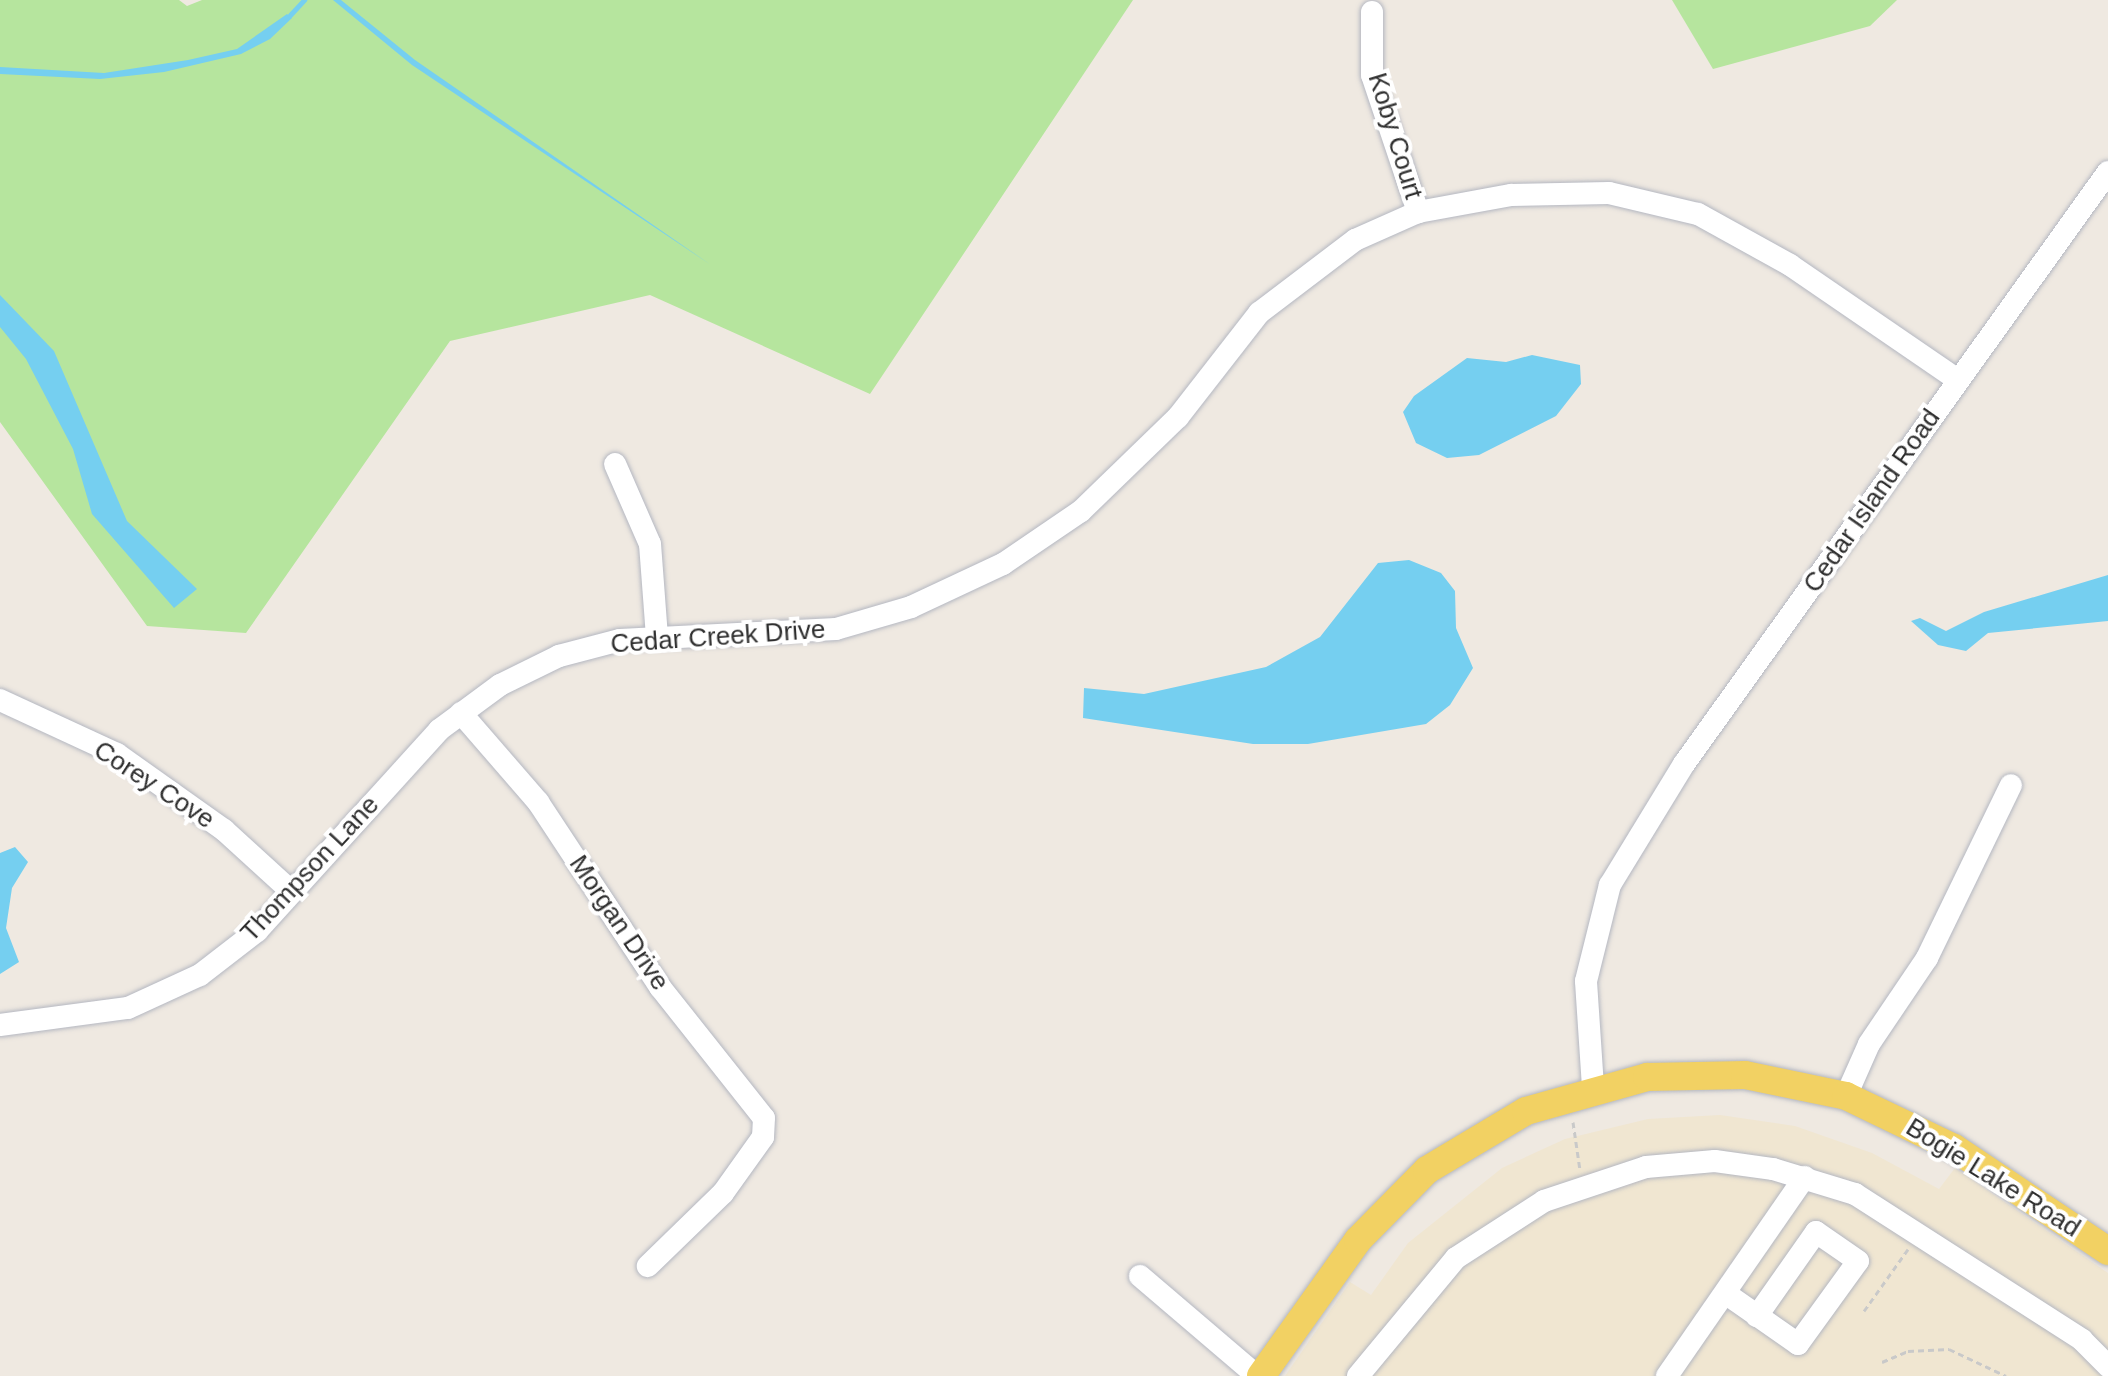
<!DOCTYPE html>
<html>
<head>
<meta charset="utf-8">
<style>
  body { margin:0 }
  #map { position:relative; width:2108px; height:1376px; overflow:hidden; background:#efe9e1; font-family:Helvetica,sans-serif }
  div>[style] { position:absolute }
  .education>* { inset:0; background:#f0e6d1 }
  .green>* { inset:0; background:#b6e59e }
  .water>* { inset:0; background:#75cff0 }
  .stream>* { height:5px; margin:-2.5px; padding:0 2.5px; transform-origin:2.5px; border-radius:2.5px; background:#75cff0 }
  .path>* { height:3px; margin-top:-1.5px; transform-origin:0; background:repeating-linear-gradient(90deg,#c9c9c9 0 6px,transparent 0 10px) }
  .roads { filter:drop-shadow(0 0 2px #b4b7c1) drop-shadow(0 0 2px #b4b7c1) }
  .minor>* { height:22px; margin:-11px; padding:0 11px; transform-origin:11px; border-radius:11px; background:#fff }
  .major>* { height:28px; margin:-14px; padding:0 14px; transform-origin:14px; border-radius:14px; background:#f2d163 }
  span { translate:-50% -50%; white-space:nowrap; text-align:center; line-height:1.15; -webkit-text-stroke:8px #fff; paint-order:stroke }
  .street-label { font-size:26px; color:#2e2e2e }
</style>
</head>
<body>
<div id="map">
  <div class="education">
    <i style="clip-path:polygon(1720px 1115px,1795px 1126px,1872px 1153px,1939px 1189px,1955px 1168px,2108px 1273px,2108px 1376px,1285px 1376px,1350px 1282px,1371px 1295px,1408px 1243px,1502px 1168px,1565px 1139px,1648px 1119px)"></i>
  </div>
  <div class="green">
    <i style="clip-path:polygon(0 0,179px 0,187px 6px,202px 0,1133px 0,870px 394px,650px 295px,450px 341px,246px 633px,147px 626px,0 422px)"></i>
    <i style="clip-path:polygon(1672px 0,1897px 0,1870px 26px,1713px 69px)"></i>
  </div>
  <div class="water">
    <i style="clip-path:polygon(333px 0,341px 0,415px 60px,711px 265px,412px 65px)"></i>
    <i style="clip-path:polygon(287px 14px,292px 18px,270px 39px,241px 54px,164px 72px,100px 79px,0 74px,0 67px,104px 73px,188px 60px,237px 49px)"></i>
    <i style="clip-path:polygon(0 295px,54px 351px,127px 521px,197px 589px,174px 608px,92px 514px,73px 449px,26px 359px,0 327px)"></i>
    <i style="clip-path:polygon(1532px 355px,1580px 365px,1581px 384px,1556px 416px,1479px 455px,1447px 458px,1416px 443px,1403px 412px,1414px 396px,1467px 358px,1506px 362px)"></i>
    <i style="clip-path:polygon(1409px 560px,1441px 573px,1455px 591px,1456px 628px,1473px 668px,1450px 705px,1426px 724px,1308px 744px,1253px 744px,1083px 718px,1084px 688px,1144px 694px,1266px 667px,1320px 637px,1378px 563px)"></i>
    <i style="clip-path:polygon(2108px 575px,2108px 621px,1988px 633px,1966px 651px,1938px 645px,1911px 621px,1920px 618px,1946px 631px,1984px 612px)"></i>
    <i style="clip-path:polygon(15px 847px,28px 862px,12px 888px,6px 928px,19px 962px,0 974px,0 853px)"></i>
  </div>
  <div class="stream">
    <i style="left:290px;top:15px;width:21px;rotate:-47deg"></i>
  </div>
  <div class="path">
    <i style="left:1573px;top:1122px;width:49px;rotate:81.7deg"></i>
    <i style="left:1864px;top:1311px;width:76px;rotate:-54.6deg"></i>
    <i style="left:1882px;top:1362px;width:28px;rotate:-23deg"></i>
    <i style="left:1908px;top:1351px;width:41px;rotate:-2.8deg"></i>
    <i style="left:1949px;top:1349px;width:63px;rotate:25.3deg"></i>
  </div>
  <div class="roads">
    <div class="minor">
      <i style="left:1372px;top:12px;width:63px;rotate:90deg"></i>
      <i style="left:1372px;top:75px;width:145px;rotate:71.4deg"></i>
      <i style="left:615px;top:464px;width:87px;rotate:66.4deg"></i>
      <i style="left:650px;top:544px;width:93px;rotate:85.7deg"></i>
      <i style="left:0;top:700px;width:129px;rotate:24.8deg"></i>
      <i style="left:117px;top:754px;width:131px;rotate:35.4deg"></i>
      <i style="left:224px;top:830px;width:92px;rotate:42.4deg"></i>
      <i style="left:461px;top:713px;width:118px;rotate:49.1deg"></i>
      <i style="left:538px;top:802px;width:222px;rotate:56.6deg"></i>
      <i style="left:660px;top:987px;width:167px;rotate:51.6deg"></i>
      <i style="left:764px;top:1118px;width:19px;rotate:93deg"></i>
      <i style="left:763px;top:1137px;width:69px;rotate:125.5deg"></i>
      <i style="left:723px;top:1193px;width:105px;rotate:135.8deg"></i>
      <i style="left:0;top:1025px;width:129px;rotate:-7.6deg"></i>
      <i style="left:128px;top:1008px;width:79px;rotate:-24.6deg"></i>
      <i style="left:200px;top:975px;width:72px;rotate:-37.7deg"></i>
      <i style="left:257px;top:931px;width:271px;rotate:-47.8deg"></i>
      <i style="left:439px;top:730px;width:76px;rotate:-36.4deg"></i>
      <i style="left:500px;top:685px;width:66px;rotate:-26.2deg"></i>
      <i style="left:559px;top:656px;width:63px;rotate:-14.7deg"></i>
      <i style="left:620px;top:640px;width:216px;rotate:-2.9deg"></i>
      <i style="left:836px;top:629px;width:78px;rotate:-16.3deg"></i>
      <i style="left:911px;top:607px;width:102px;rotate:-25.1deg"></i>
      <i style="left:1003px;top:564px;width:94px;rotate:-34.2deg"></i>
      <i style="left:1081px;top:511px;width:135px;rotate:-44.1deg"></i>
      <i style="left:1178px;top:417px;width:132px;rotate:-52.1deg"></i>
      <i style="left:1259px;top:313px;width:121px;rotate:-37.2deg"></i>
      <i style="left:1355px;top:240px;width:69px;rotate:-24deg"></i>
      <i style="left:1418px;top:212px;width:95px;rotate:-10.4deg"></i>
      <i style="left:1511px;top:195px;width:98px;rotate:-1.2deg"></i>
      <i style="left:1609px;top:193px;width:91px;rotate:13.3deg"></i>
      <i style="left:1698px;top:214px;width:105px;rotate:29deg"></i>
      <i style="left:1790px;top:265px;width:204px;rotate:34.4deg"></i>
      <i style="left:1593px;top:1087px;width:106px;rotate:-93.8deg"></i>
      <i style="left:1586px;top:981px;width:99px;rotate:-76deg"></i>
      <i style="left:1610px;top:885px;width:142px;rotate:-58.6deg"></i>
      <i style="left:1684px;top:764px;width:728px;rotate:-54.39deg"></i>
      <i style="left:1846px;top:1096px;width:57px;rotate:-66.1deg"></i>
      <i style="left:1869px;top:1044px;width:104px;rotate:-56deg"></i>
      <i style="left:1927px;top:958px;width:192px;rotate:-64.1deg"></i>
      <i style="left:1140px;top:1276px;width:154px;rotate:40.5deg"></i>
      <i style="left:1725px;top:1293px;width:89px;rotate:34.9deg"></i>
      <i style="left:1798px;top:1344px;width:102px;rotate:-54.1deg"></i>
      <i style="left:1858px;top:1261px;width:51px;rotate:-145.4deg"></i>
      <i style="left:1816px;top:1232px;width:103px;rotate:125.1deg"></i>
      <i style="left:1358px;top:1376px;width:153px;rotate:-50.3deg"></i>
      <i style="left:1456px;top:1258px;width:105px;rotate:-32.9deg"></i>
      <i style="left:1544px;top:1201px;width:108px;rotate:-18.4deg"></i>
      <i style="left:1646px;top:1167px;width:69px;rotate:-5deg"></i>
      <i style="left:1715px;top:1161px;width:59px;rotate:7.9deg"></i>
      <i style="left:1773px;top:1169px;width:86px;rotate:17deg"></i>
      <i style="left:1855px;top:1194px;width:270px;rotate:32.7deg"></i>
      <i style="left:2082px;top:1340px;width:37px;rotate:45deg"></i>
      <i style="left:1667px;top:1376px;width:242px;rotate:-55.3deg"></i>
    </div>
    <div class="major">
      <i style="left:1261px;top:1376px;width:167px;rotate:-54.5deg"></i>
      <i style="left:1358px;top:1240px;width:98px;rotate:-45.4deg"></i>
      <i style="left:1427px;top:1170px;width:115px;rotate:-30.8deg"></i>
      <i style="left:1526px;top:1111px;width:126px;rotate:-15.7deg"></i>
      <i style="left:1647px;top:1077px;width:98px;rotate:-1.2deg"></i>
      <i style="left:1745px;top:1075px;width:103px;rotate:11.7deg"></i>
      <i style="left:1846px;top:1096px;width:120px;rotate:25.7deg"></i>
      <i style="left:1954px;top:1148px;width:185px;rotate:33.8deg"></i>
    </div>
  </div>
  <div class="street-label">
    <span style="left:1395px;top:136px;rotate:73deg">Koby Court</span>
    <span style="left:1872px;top:501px;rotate:-55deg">Cedar Island Road</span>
    <span style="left:718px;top:637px;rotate:-4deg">Cedar Creek Drive</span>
    <span style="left:154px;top:785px;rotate:33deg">Corey Cove</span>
    <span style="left:310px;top:869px;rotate:-47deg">Thompson Lane</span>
    <span style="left:619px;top:923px;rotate:56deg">Morgan Drive</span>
    <span style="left:1993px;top:1178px;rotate:32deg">Bogie Lake Road</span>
  </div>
</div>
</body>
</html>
